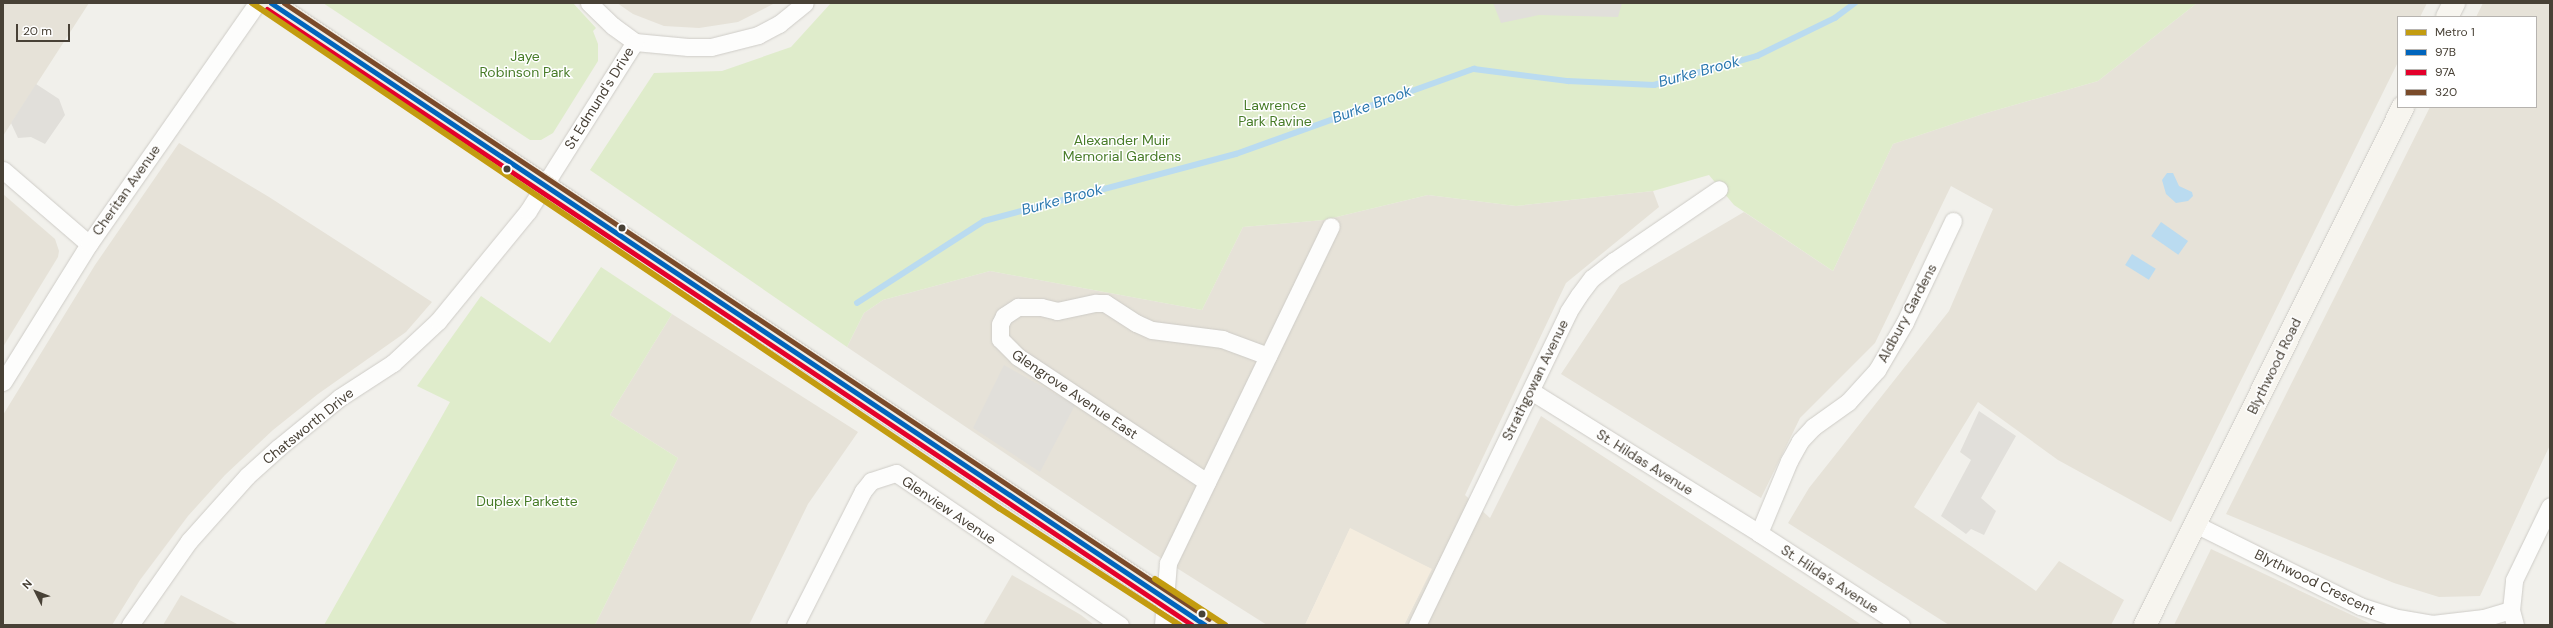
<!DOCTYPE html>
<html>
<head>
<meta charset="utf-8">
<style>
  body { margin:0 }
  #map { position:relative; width:2553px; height:628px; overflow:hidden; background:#f1f0eb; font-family:"DM Sans",sans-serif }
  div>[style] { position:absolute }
  .residential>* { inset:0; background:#e6e2d8 }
  .commercial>* { inset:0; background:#f4ecde }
  .green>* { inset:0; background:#dfeccb }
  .parking>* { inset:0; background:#e1dfda }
  .water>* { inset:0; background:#badbf0; transform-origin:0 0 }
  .stream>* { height:5.5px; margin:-2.75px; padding:0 2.75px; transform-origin:2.75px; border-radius:2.75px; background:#badbf0 }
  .roads { filter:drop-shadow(0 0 1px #ceccc7) drop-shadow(0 0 1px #ceccc7) }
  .street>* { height:17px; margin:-8.5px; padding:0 8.5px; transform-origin:8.5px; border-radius:8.5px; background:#fdfdfc }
  .secondary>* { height:22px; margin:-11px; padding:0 11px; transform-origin:11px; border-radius:11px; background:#f7f5ef }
  .primary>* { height:22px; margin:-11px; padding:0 11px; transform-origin:11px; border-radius:11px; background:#f1ede4 }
  .bus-1>* { height:5px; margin:-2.5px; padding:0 2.5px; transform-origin:2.5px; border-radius:2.5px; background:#0065bd }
  .bus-2>* { height:5px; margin:-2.5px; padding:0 2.5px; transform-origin:2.5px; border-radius:2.5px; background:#e4002b }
  .bus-3>* { height:5px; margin:-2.5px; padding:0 2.5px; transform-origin:2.5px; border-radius:2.5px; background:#7a4b2a }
  .metro-1>* { height:6px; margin:-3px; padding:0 3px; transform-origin:3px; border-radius:3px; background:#c39c10 }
  .dots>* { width:11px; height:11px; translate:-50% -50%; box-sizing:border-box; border:2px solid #fff; border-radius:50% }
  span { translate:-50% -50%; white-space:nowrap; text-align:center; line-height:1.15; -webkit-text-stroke:3px #fff; paint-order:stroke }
  .park-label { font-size:14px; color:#487c28 }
  .street-label { font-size:14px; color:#484136 }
  .water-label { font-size:15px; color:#2b78af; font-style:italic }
  .frame { position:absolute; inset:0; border:4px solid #484136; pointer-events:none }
  .legend { position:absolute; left:2397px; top:16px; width:140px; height:92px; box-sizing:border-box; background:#fff; border:1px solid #b6b3af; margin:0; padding:5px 7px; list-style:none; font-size:12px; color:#484136 }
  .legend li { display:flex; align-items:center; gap:8px; height:20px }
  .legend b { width:20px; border:1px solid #b6b3af }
  .north { position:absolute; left:16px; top:572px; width:40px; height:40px; -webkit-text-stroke:3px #fff; paint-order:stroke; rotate:312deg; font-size:11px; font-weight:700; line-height:16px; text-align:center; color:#484136 }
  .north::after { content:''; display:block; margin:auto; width:14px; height:18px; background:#484136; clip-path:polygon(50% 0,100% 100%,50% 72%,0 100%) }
  .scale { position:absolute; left:16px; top:24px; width:54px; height:18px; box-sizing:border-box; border:2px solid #484136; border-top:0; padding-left:5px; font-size:12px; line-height:14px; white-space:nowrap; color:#484136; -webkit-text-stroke:3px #fff; paint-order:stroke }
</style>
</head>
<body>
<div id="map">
  <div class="residential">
    <i style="clip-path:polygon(3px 3px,89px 3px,3px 136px)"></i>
    <i style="clip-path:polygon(617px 3px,775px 3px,738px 22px,699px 28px,664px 26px,633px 14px)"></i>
    <i style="clip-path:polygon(2197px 3px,2427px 3px,2420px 17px,2398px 17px,2398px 62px,2171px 522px,2058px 460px,1978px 402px,1914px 507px,2036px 591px,2059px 561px,2124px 600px,2111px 625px,1949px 625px,1788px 523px,1809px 488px,1949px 311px,1993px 209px,1951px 186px,1875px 343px,1800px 418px,1761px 498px,1561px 374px,1620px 285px,1744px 212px,1833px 271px,1893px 144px,1983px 114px,2098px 81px)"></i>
    <i style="clip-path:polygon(2483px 3px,2550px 3px,2550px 445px,2480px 596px,2439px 597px,2394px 583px,2226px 514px,2430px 107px,2536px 107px,2536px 17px,2476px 17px)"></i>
    <i style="clip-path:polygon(179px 143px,269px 197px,432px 302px,406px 332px,318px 394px,273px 430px,225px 475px,188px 516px,140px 580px,112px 625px,8px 625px,3px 623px,3px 415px,95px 265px)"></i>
    <i style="clip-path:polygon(1653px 191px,1659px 207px,1566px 283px,1465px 495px,1490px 518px,1541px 416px,1862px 625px,1404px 625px,1431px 569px,1350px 529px,1305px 625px,1267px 625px,1153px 553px,847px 347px,864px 313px,883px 300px,990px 271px,1202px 310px,1243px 227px,1324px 220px,1428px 195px,1516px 206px)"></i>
    <i style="clip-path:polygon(3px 194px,55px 239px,59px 251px,58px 257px,3px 347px)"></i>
    <i style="clip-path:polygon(672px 314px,858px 432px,808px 504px,749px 625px,595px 625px,678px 458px,610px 415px)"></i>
    <i style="clip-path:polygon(2211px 549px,2373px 625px,2174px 625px)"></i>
    <i style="clip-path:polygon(1012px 575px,1081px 615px,1094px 625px,983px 625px)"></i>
    <i style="clip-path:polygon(181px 595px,239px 625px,163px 625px)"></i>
  </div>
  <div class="commercial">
    <i style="clip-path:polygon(1350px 528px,1432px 569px,1404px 625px,1305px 625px)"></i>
  </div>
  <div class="green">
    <i style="clip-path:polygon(323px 3px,573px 3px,596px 28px,593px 31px,598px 44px,598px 61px,553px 133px,541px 140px,530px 140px)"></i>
    <i style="clip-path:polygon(831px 3px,2197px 3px,2098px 81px,1983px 114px,1893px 144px,1833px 271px,1734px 205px,1709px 175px,1653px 191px,1516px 206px,1428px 195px,1324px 220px,1243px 227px,1202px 310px,990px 271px,883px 300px,864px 313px,847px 347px,590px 170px,654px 73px,722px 71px,791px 47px)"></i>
    <i style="clip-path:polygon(601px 267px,672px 314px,610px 415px,678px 458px,595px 625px,324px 625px,450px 402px,417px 386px,481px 296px,550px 343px)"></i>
  </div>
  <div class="parking">
    <i style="clip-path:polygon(1493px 3px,1622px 3px,1618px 17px,1539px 15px,1501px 23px)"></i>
    <i style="clip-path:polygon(36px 84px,59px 99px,65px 115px,45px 144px,31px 137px,18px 138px,11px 123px)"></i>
    <i style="clip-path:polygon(1004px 365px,1075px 405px,1040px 472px,973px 428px)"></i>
    <i style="clip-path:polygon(1979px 411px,2016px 436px,1981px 498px,1996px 511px,1984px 535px,1971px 529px,1966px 534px,1941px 516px,1971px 460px,1960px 452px)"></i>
  </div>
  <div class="water">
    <i style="clip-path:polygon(2167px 173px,2173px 173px,2179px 186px,2192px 192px,2193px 196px,2188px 201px,2176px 203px,2166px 194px,2162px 180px)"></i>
    <i style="left:2161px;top:222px;width:33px;height:17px;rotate:35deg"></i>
    <i style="left:2132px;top:254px;width:28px;height:13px;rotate:32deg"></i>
  </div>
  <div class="stream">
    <i style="left:857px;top:303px;width:151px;rotate:-32.8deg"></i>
    <i style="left:984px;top:221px;width:261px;rotate:-14.9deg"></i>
    <i style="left:1236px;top:154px;width:253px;rotate:-19.7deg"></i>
    <i style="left:1474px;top:69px;width:95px;rotate:7.3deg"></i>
    <i style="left:1568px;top:81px;width:86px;rotate:2.7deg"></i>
    <i style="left:1654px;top:85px;width:107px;rotate:-15.7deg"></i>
    <i style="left:1757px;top:56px;width:87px;rotate:-26deg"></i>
    <i style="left:1835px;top:18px;width:25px;rotate:-37deg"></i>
  </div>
  <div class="roads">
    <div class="street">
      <i style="left:589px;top:3px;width:33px;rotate:44deg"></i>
      <i style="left:613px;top:26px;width:27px;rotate:36deg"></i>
      <i style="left:635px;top:42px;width:53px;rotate:5.4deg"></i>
      <i style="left:688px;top:47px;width:23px"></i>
      <i style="left:711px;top:47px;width:49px;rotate:-14.3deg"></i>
      <i style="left:758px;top:35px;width:24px;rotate:-28deg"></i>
      <i style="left:779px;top:24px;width:33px;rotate:-39deg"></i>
      <i style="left:3px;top:170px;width:113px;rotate:40.7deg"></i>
      <i style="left:3px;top:382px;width:163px;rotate:-58.1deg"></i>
      <i style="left:89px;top:244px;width:294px;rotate:-55.1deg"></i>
      <i style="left:1531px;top:391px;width:269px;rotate:31.9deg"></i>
      <i style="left:1759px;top:533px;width:169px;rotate:32.9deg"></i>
      <i style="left:1207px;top:482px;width:227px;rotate:-146.5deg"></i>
      <i style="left:1018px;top:357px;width:25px;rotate:-135deg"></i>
      <i style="left:1000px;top:339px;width:15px;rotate:-90deg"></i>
      <i style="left:1000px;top:324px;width:9px;rotate:-63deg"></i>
      <i style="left:1004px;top:316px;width:17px;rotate:-33deg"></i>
      <i style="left:1018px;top:307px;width:23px"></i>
      <i style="left:1041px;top:307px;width:16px;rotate:14deg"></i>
      <i style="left:1057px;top:311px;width:40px;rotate:-12deg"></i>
      <i style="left:1096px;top:303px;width:9px"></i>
      <i style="left:1105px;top:303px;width:37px;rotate:33deg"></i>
      <i style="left:1136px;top:323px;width:17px;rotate:24deg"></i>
      <i style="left:1152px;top:330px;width:71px;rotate:7.3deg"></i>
      <i style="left:1222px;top:339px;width:49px;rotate:20.3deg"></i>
      <i style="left:2195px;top:524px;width:184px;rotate:26.4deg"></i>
      <i style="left:2360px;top:606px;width:35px;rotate:18deg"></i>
      <i style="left:2393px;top:617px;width:40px;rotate:10deg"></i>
      <i style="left:2432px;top:624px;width:52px;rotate:-6.6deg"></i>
      <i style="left:2484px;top:618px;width:28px;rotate:-17deg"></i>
      <i style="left:1759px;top:533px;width:78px;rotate:-67.4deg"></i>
      <i style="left:1789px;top:461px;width:23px;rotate:-61deg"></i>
      <i style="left:1800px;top:441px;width:19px;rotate:-47deg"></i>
      <i style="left:1813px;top:427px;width:43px;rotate:-35.5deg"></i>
      <i style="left:1848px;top:402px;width:43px;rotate:-47.8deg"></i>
      <i style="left:1877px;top:370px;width:56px;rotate:-59.7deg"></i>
      <i style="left:1905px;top:322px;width:112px;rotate:-64.6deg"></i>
      <i style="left:130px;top:625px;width:103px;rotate:-54.9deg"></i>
      <i style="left:189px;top:541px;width:87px;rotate:-48.3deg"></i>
      <i style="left:247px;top:476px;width:42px;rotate:-42.1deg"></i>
      <i style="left:278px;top:448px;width:79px;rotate:-39.3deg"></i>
      <i style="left:339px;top:398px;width:64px;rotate:-32.9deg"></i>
      <i style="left:393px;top:363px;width:62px;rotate:-43deg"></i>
      <i style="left:438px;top:321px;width:142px;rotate:-50.7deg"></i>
      <i style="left:528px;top:211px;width:200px;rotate:-57.7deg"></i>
      <i style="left:795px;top:625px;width:150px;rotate:-63.1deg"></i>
      <i style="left:863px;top:491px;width:13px;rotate:-51deg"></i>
      <i style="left:871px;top:481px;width:26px;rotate:-18deg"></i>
      <i style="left:896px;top:473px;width:271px;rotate:34.2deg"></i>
      <i style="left:1163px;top:625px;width:62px;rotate:-85.4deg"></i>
      <i style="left:1168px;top:563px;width:374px;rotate:-64.2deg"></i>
      <i style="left:1417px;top:625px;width:348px;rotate:-64.2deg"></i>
      <i style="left:1568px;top:312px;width:20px;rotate:-57deg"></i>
      <i style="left:1579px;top:295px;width:21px;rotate:-53deg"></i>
      <i style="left:1592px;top:278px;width:28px;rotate:-38deg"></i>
      <i style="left:1614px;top:261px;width:127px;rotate:-34.4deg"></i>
      <i style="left:2515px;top:625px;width:16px;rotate:-105deg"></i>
      <i style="left:2511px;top:610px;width:30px;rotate:-84deg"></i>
      <i style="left:2514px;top:580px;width:82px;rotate:-64.1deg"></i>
    </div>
    <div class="secondary">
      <i style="left:2447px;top:17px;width:16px;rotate:-63deg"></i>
      <i style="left:2145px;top:625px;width:579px;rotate:-63.52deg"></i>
    </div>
    <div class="primary">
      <i style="left:271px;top:3px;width:1122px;rotate:33.66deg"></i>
    </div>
  </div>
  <div class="bus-1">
    <i style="left:271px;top:3px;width:1122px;rotate:33.66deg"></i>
  </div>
  <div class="bus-2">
    <i style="left:267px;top:9px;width:1111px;rotate:33.66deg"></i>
  </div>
  <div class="bus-3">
    <i style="left:284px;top:3px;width:1111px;rotate:33.66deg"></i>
  </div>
  <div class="metro-1">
    <i style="left:252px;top:3px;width:902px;rotate:34.06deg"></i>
    <i style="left:999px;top:508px;width:215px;rotate:33deg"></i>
    <i style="left:1155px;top:579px;width:84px;rotate:33.3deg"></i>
  </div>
  <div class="dots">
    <i style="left:507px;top:169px;background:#484136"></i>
    <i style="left:622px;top:228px;background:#484136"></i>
    <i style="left:1202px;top:614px;background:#484136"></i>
  </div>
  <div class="park-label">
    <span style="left:525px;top:64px">Jaye<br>Robinson Park</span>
    <span style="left:1275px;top:113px">Lawrence<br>Park Ravine</span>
    <span style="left:1122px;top:148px">Alexander Muir<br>Memorial Gardens</span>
    <span style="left:527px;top:501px">Duplex Parkette</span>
  </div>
  <div class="street-label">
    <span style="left:599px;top:98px;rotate:-58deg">St Edmund's Drive</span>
    <span style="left:126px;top:190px;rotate:-55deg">Cheritan Avenue</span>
    <span style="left:1907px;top:313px;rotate:-62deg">Aldbury Gardens</span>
    <span style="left:2274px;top:366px;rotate:-64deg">Blythwood Road</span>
    <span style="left:1535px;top:380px;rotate:-64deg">Strathgowan Avenue</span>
    <span style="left:1075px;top:394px;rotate:34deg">Glengrove Avenue East</span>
    <span style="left:308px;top:426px;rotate:-39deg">Chatsworth Drive</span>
    <span style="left:1645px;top:462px;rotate:32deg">St. Hildas Avenue</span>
    <span style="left:949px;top:510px;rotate:34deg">Glenview Avenue</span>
    <span style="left:1830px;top:579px;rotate:33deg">St. Hilda’s Avenue</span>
    <span style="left:2315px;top:582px;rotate:26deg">Blythwood Crescent</span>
  </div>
  <div class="water-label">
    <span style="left:1699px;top:72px;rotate:-15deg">Burke Brook</span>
    <span style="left:1372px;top:105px;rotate:-20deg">Burke Brook</span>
    <span style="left:1062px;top:200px;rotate:-15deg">Burke Brook</span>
  </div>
  <div class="frame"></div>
  <ul class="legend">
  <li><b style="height:5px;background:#c39c10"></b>Metro 1</li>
  <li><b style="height:5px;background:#0065bd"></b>97B</li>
  <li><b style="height:5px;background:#e4002b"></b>97A</li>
  <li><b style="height:5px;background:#7a4b2a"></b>320</li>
  </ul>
  <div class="north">N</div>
  <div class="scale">20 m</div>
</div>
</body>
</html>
